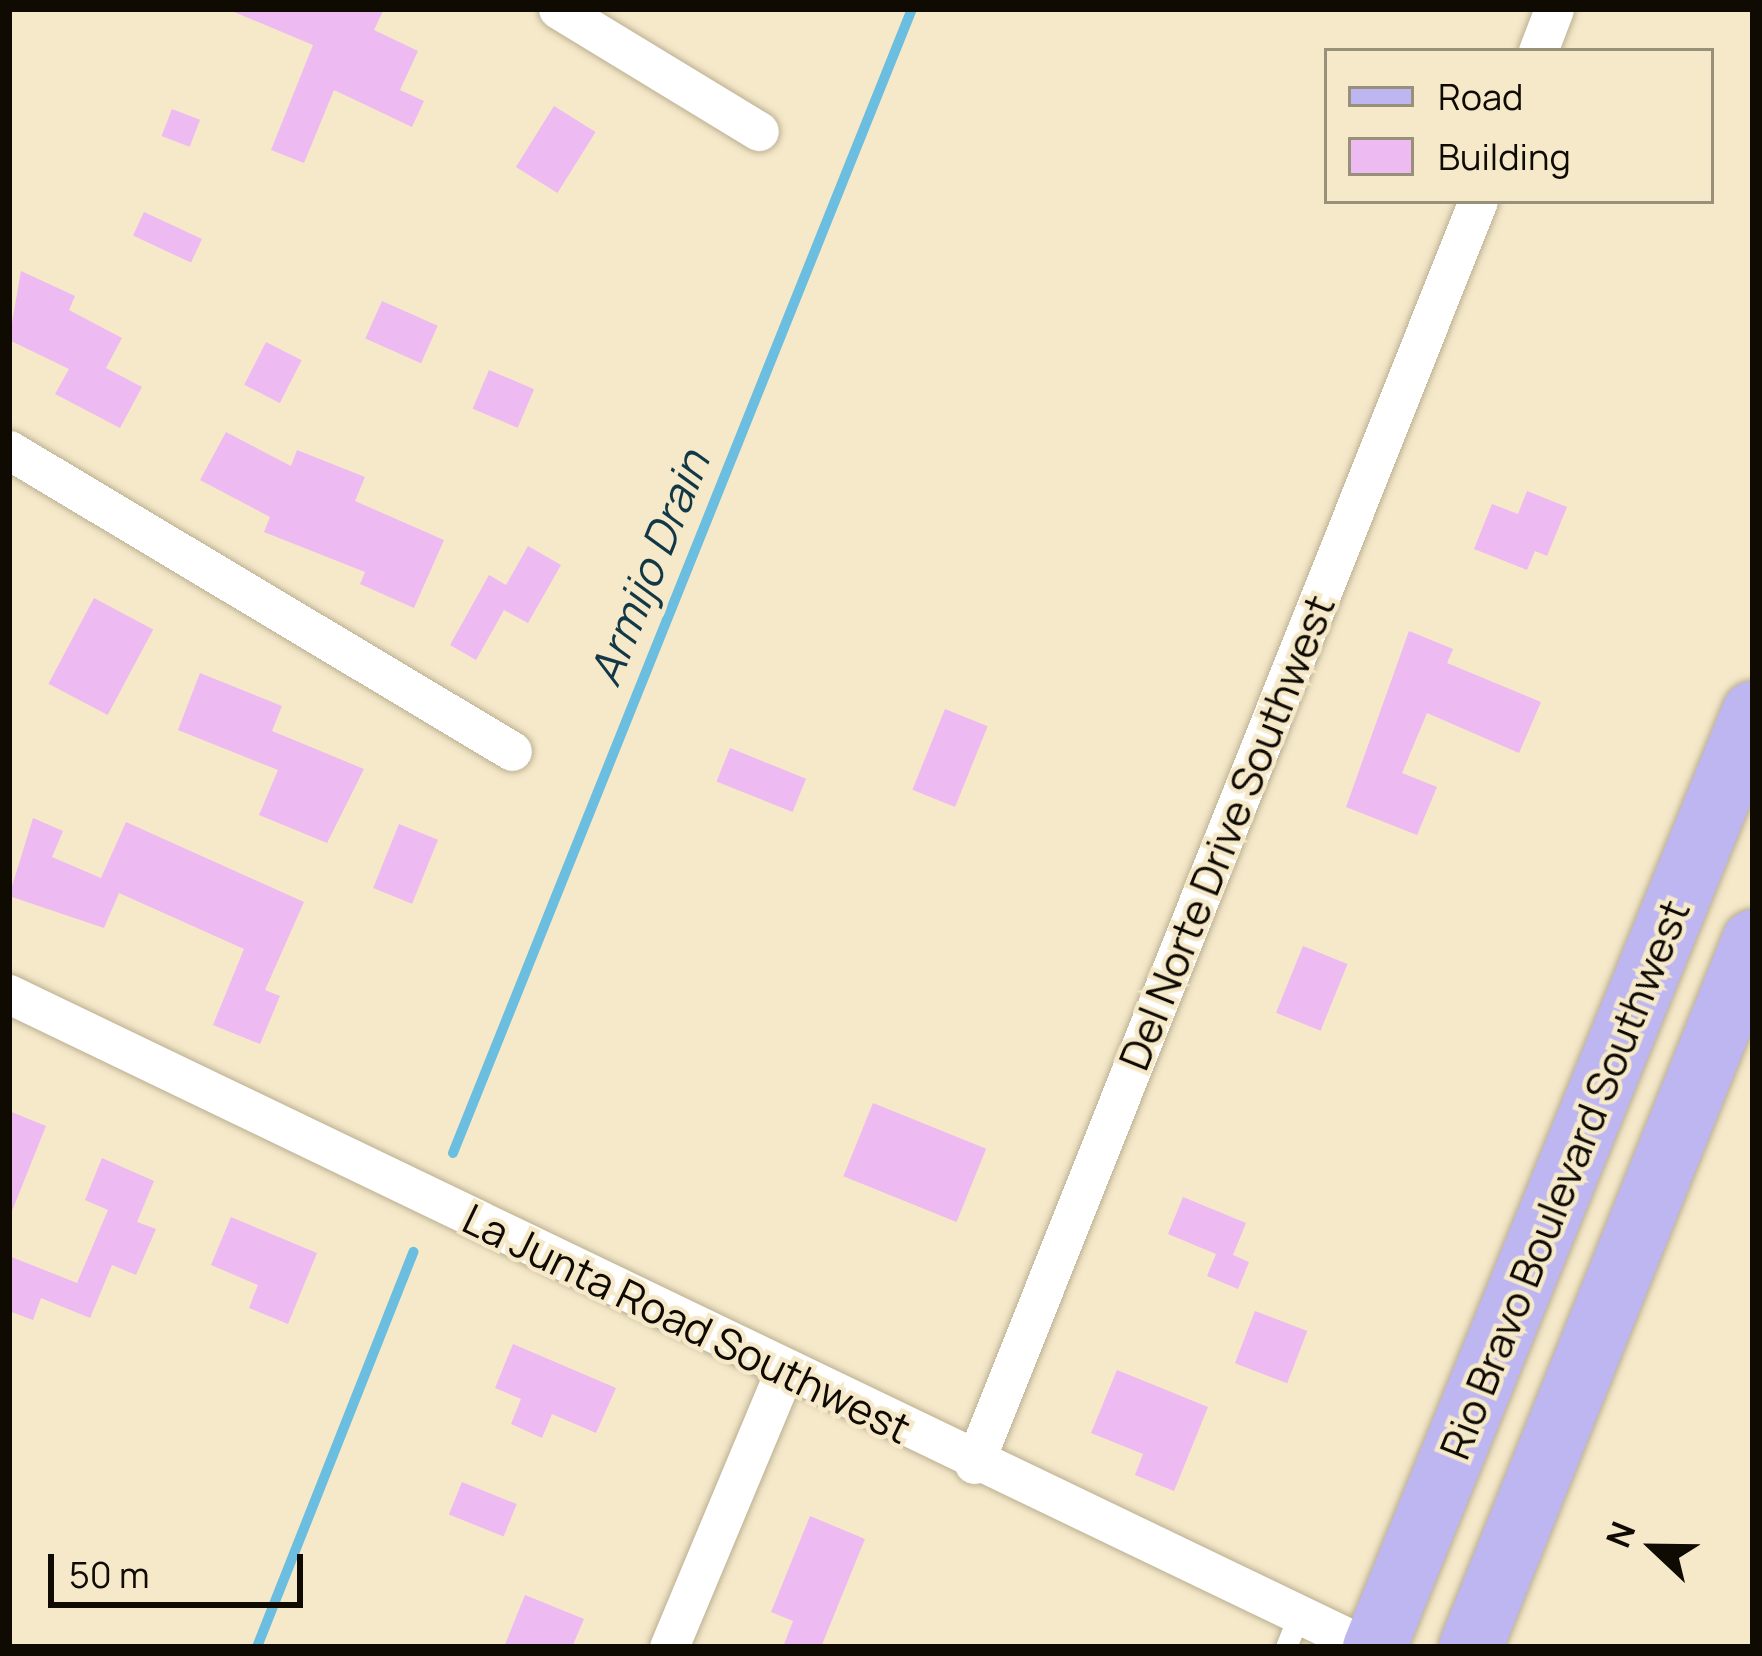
<!DOCTYPE html>
<html>
<head>
<meta charset="utf-8">
<style>
  body { margin:0 }
  #map { position:relative; width:1762px; height:1656px; overflow:hidden; background:#f5e9ca; font-family:Manrope,sans-serif }
  div>[style] { position:absolute }
  .stream>* { height:10px; margin:-5px; padding:0 5px; transform-origin:5px; border-radius:5px; background:#6bbedf }
  .building>* { inset:0; background:#eebaf2; transform-origin:0 0 }
  .roads { filter:drop-shadow(0 0 3px #bbaf91) drop-shadow(0 0 3px #bbaf91) }
  .lane>* { height:21px; margin:-10.5px; padding:0 10.5px; transform-origin:10.5px; border-radius:10.5px; background:#fff }
  .street>* { height:39px; margin:-19.5px; padding:0 19.5px; transform-origin:19.5px; border-radius:19.5px; background:#fff }
  .primary>* { height:63px; margin:-31.5px; padding:0 31.5px; transform-origin:31.5px; border-radius:31.5px; background:#bdb6f1 }
  span { translate:-50% -50%; white-space:nowrap; text-align:center; line-height:1.15; -webkit-text-stroke:9px #f5e9ca; paint-order:stroke }
  .street-label { font-size:42px; color:#0f0b03 }
  .water-label { font-size:45px; color:#113846; font-style:italic }
  .frame { position:absolute; inset:0; border:12px solid #0f0b03; pointer-events:none }
  .legend { position:absolute; left:1324px; top:48px; width:390px; height:156px; box-sizing:border-box; background:#f5e9ca; border:3px solid #99907a; margin:0; padding:15px 21px; list-style:none; font-size:36px; color:#0f0b03 }
  .legend li { display:flex; align-items:center; gap:24px; height:60px }
  .legend b { width:60px; border:3px solid #99907a }
  .north { position:absolute; left:1594px; top:1488px; width:120px; height:120px; -webkit-text-stroke:9px #f5e9ca; paint-order:stroke; rotate:292deg; font-size:33px; font-weight:700; line-height:48px; text-align:center; color:#0f0b03 }
  .north::after { content:''; display:block; margin:auto; width:42px; height:54px; background:#0f0b03; clip-path:polygon(50% 0,100% 100%,50% 72%,0 100%) }
  .scale { position:absolute; left:48px; top:1554px; width:255px; height:54px; box-sizing:border-box; border:6px solid #0f0b03; border-top:0; padding-left:15px; font-size:36px; line-height:42px; white-space:nowrap; color:#0f0b03; -webkit-text-stroke:9px #f5e9ca; paint-order:stroke }
</style>
</head>
<body>
<div id="map">
  <div class="stream">
    <i style="left:453px;top:1153px;width:1233px;rotate:-68.14deg"></i>
    <i style="left:257px;top:1647px;width:425px;rotate:-68.4deg"></i>
  </div>
  <div class="building">
    <i style="clip-path:polygon(227px 9px,384px 9px,374px 30px,418px 51px,400px 90px,424px 101px,412px 127px,334px 90px,304px 163px,271px 150px,313px 45px)"></i>
    <i style="left:554px;top:106px;width:49px;height:72px;rotate:32deg"></i>
    <i style="left:172px;top:109px;width:30px;height:29px;rotate:21deg"></i>
    <i style="left:144px;top:212px;width:64px;height:26px;rotate:25deg"></i>
    <i style="clip-path:polygon(21px 271px,75px 296px,69px 310px,122px 338px,106px 368px,142px 387px,120px 428px,55px 394px,69px 369px,9px 340px)"></i>
    <i style="left:382px;top:301px;width:61px;height:41px;rotate:24deg"></i>
    <i style="left:266px;top:342px;width:40px;height:48px;rotate:27deg"></i>
    <i style="left:489px;top:370px;width:49px;height:42px;rotate:23deg"></i>
    <i style="clip-path:polygon(226px 432px,291px 466px,297px 450px,365px 477px,355px 501px,444px 540px,414px 608px,360px 584px,365px 572px,264px 532px,270px 517px,200px 480px)"></i>
    <i style="clip-path:polygon(1527px 491px,1567px 507px,1547px 556px,1535px 551px,1527px 570px,1474px 549px,1492px 504px,1518px 514px)"></i>
    <i style="clip-path:polygon(528px 546px,561px 565px,528px 623px,504px 610px,476px 660px,450px 645px,489px 575px,506px 585px)"></i>
    <i style="left:94px;top:598px;width:67px;height:97px;rotate:28deg"></i>
    <i style="clip-path:polygon(1409px 631px,1453px 649px,1447px 663px,1541px 702px,1519px 753px,1427px 713px,1402px 773px,1437px 787px,1417px 835px,1346px 807px)"></i>
    <i style="clip-path:polygon(200px 673px,282px 706px,272px 731px,364px 769px,327px 843px,259px 815px,278px 770px,178px 730px)"></i>
    <i style="left:945px;top:709px;width:46px;height:87px;rotate:22deg"></i>
    <i style="left:730px;top:748px;width:82px;height:36px;rotate:22deg"></i>
    <i style="clip-path:polygon(33px 818px,63px 831px,52px 857px,101px 878px,126px 822px,304px 902px,265px 990px,280px 996px,260px 1044px,213px 1025px,244px 949px,119px 893px,104px 928px,9px 896px)"></i>
    <i style="left:399px;top:824px;width:42px;height:69px;rotate:22deg"></i>
    <i style="left:1303px;top:946px;width:48px;height:72px;rotate:22deg"></i>
    <i style="left:873px;top:1103px;width:122px;height:79px;rotate:22deg"></i>
    <i style="clip-path:polygon(9px 1111px,46px 1126px,10px 1216px,9px 1216px)"></i>
    <i style="clip-path:polygon(102px 1158px,154px 1181px,137px 1222px,156px 1229px,136px 1275px,112px 1265px,90px 1318px,41px 1298px,33px 1320px,9px 1311px,9px 1256px,77px 1283px,108px 1210px,85px 1200px)"></i>
    <i style="clip-path:polygon(1183px 1197px,1246px 1223px,1233px 1255px,1249px 1262px,1238px 1289px,1207px 1276px,1216px 1254px,1168px 1234px)"></i>
    <i style="clip-path:polygon(231px 1217px,317px 1253px,288px 1324px,249px 1308px,258px 1285px,211px 1265px)"></i>
    <i style="left:1255px;top:1311px;width:56px;height:56px;rotate:21deg"></i>
    <i style="clip-path:polygon(513px 1344px,616px 1388px,596px 1433px,552px 1414px,542px 1438px,511px 1424px,521px 1399px,495px 1388px)"></i>
    <i style="clip-path:polygon(1117px 1370px,1208px 1407px,1174px 1491px,1135px 1475px,1143px 1454px,1091px 1433px)"></i>
    <i style="left:462px;top:1482px;width:59px;height:35px;rotate:22deg"></i>
    <i style="clip-path:polygon(810px 1516px,865px 1539px,821px 1647px,783px 1647px,793px 1621px,771px 1612px)"></i>
    <i style="clip-path:polygon(525px 1595px,584px 1619px,572px 1647px,504px 1647px)"></i>
  </div>
  <div class="roads">
    <div class="lane">
      <i style="left:1286px;top:1647px;width:35px;rotate:-68deg"></i>
    </div>
    <div class="street">
      <i style="left:558px;top:9px;width:235px;rotate:31.3deg"></i>
      <i style="left:1538px;top:51px;width:45px;rotate:-69.1deg"></i>
      <i style="left:9px;top:450px;width:586px;rotate:30.9deg"></i>
      <i style="left:9px;top:994px;width:1507px;rotate:25.68deg"></i>
      <i style="left:974px;top:1464px;width:1360px;rotate:-68.25deg"></i>
      <i style="left:669px;top:1647px;width:300px;rotate:-67.3deg"></i>
    </div>
    <div class="primary">
      <i style="left:1374px;top:1647px;width:1009px;rotate:-67.93deg"></i>
      <i style="left:1470px;top:1647px;width:761px;rotate:-68.16deg"></i>
    </div>
  </div>
  <div class="street-label">
    <span style="left:1226px;top:832px;rotate:-68deg">Del Norte Drive Southwest</span>
    <span style="left:1564px;top:1179px;rotate:-68deg">Rio Bravo Boulevard Southwest</span>
    <span style="left:687px;top:1323px;rotate:26deg">La Junta Road Southwest</span>
  </div>
  <div class="water-label">
    <span style="left:649px;top:568px;rotate:-68deg">Armijo Drain</span>
  </div>
  <div class="frame"></div>
  <ul class="legend">
  <li><b style="height:15px;background:#bdb6f1"></b>Road</li>
  <li><b style="height:33px;background:#eebaf2"></b>Building</li>
  </ul>
  <div class="north">N</div>
  <div class="scale">50 m</div>
</div>
</body>
</html>
